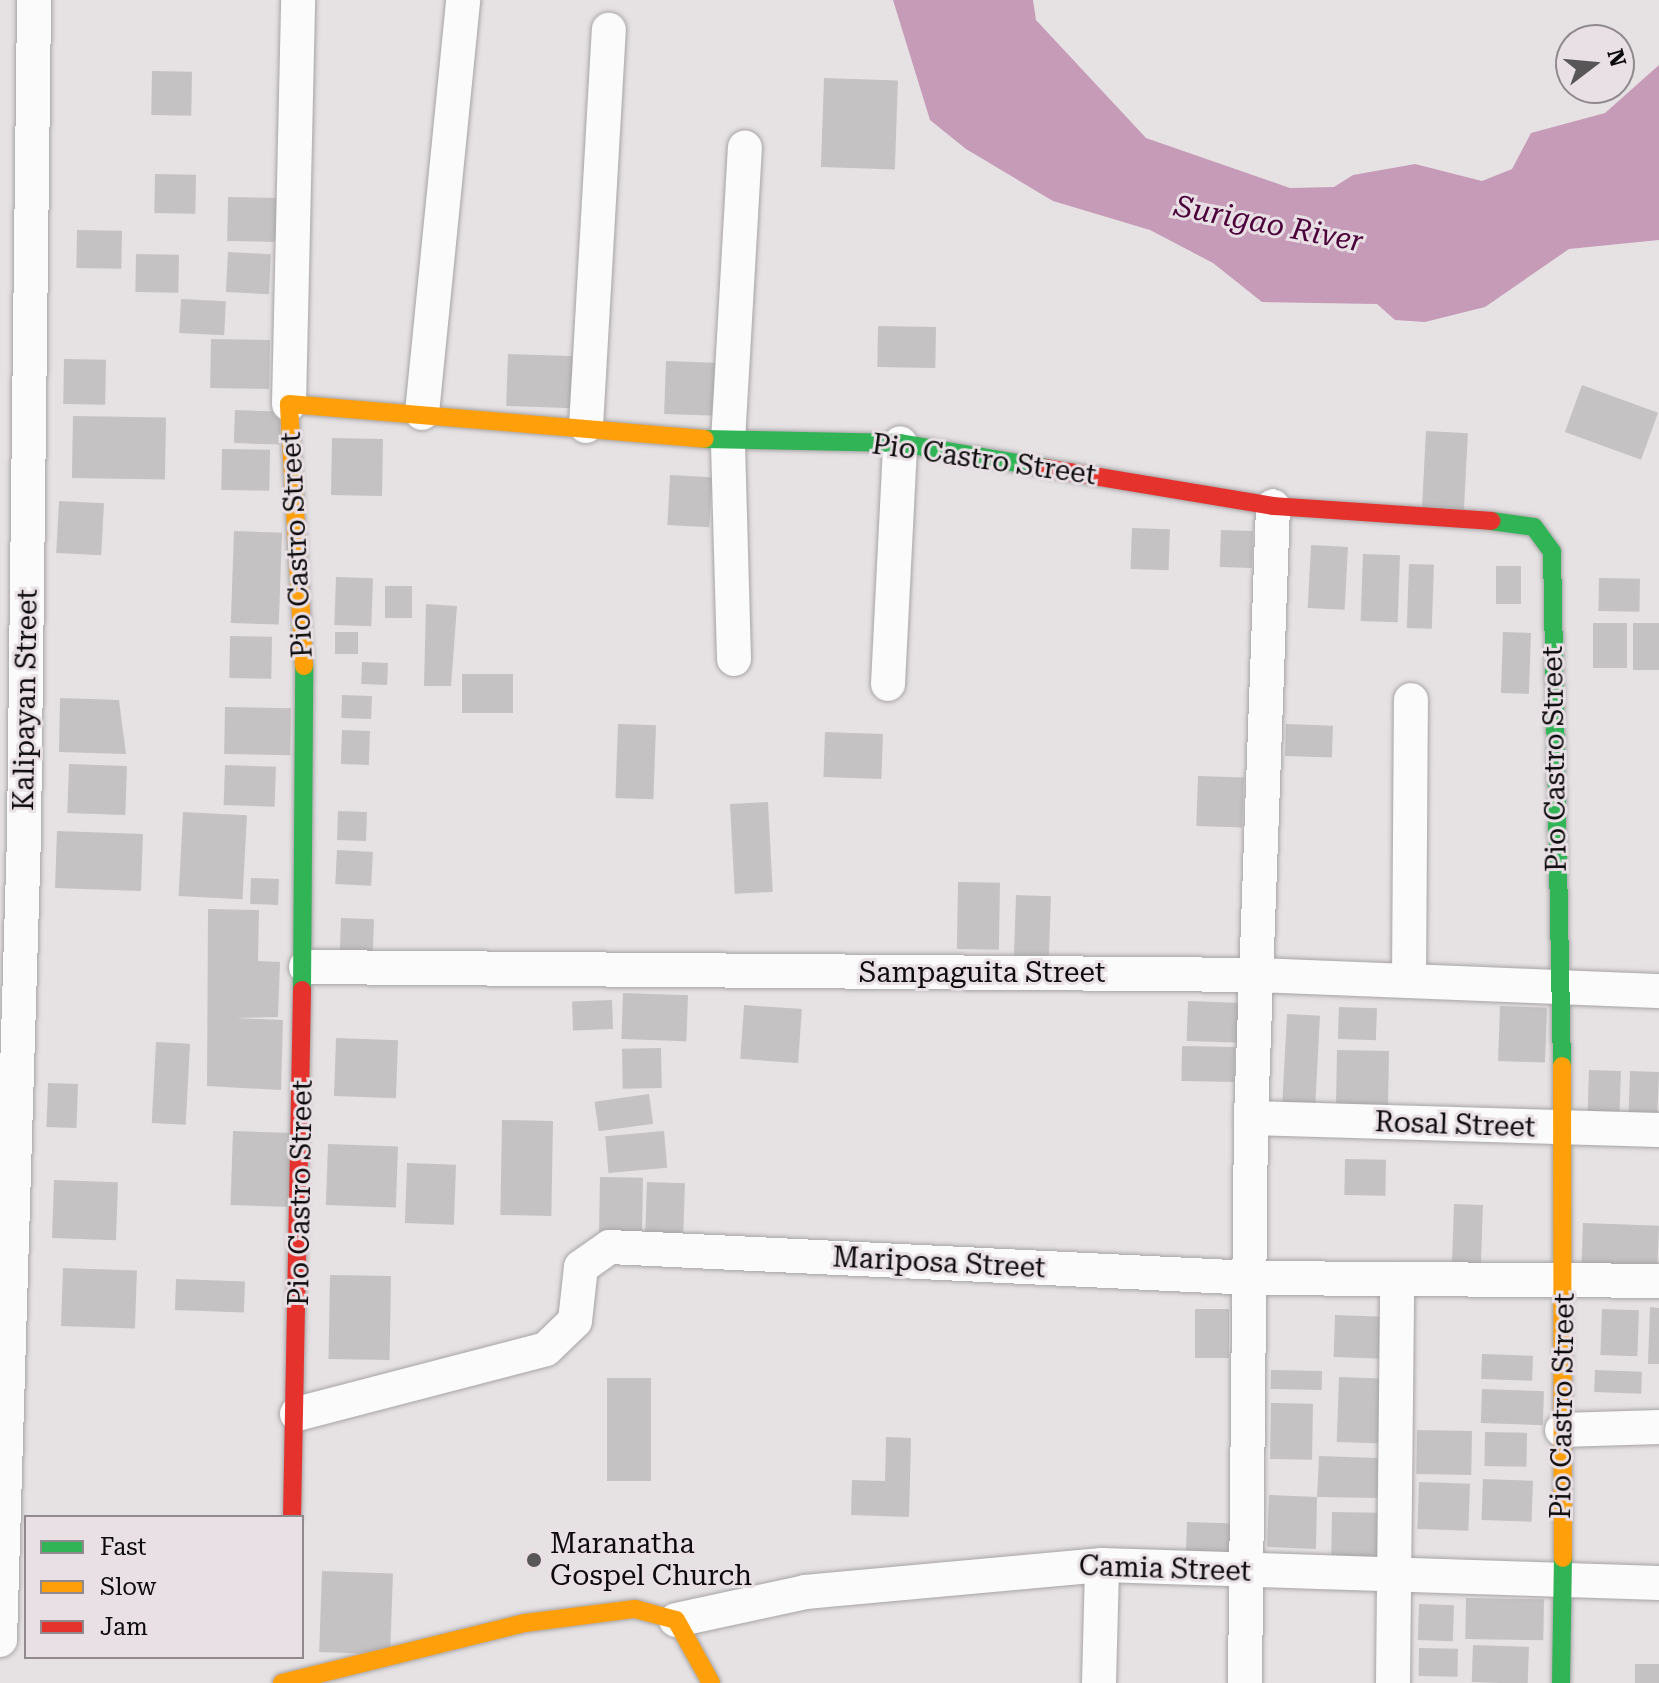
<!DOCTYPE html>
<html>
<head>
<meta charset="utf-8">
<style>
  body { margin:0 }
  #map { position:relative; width:1659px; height:1683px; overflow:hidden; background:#e6e2e4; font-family:"Roboto Serif",serif }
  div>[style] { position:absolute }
  .water>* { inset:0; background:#c69bb8 }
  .building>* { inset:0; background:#c4c2c3; transform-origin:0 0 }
  .roads { filter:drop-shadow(0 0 2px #a7a4a6) drop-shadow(0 0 2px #a7a4a6) }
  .street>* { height:34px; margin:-17px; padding:0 17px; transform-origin:17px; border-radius:17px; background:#fbfbfb }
  .fast>* { height:18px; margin:-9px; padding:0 9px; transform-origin:9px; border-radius:9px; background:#30b455 }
  .slow>* { height:18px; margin:-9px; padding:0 9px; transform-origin:9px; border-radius:9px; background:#ff9f0a }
  .jam>* { height:18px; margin:-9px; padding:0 9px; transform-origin:9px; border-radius:9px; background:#e5322d }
  .dots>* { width:22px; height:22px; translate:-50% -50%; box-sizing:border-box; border:4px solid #e8e0e5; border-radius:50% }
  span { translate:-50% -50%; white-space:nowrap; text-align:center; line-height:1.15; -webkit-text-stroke:6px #e8e0e5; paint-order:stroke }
  .street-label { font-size:28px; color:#0d0a0c }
  .poi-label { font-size:28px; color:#0d0a0c }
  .left { translate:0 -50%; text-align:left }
  .water-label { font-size:30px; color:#4c013b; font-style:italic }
  .legend { position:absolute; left:24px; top:1515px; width:280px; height:144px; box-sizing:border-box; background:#e8e0e5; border:2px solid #908a8e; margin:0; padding:10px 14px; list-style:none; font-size:24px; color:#0d0a0c }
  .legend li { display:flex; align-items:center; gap:16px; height:40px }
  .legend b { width:40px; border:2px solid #908a8e }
  .north { position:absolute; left:1555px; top:24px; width:80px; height:80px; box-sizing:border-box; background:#e8e0e5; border:2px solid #908a8e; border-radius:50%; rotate:74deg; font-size:22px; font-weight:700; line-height:32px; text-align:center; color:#0d0a0c }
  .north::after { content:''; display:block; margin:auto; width:28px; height:36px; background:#595658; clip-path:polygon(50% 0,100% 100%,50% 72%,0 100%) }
</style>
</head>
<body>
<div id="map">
  <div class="water">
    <i style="clip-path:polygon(893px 0,1033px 0,1036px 20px,1146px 138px,1290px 188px,1334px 187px,1353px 175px,1415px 164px,1482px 181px,1512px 169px,1531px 133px,1605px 113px,1659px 65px,1659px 240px,1569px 249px,1485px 307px,1425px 322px,1395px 320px,1377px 304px,1262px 302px,1213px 263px,1150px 230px,1053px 201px,966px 149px,930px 120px)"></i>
  </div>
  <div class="building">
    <i style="left:152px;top:71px;width:40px;height:44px;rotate:1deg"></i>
    <i style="left:824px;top:78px;width:74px;height:89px;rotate:2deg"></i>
    <i style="left:155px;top:174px;width:41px;height:39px;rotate:1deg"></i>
    <i style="left:228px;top:197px;width:53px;height:44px;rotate:1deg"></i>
    <i style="left:77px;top:230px;width:45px;height:38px;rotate:1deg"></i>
    <i style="left:228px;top:252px;width:43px;height:40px;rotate:3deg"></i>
    <i style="left:136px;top:254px;width:43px;height:38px;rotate:1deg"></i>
    <i style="left:181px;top:299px;width:45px;height:34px;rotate:3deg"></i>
    <i style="left:878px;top:326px;width:58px;height:41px;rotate:1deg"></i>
    <i style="left:211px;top:339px;width:59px;height:49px;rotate:1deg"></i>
    <i style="left:508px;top:354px;width:68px;height:52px;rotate:2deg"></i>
    <i style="left:64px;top:359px;width:42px;height:45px;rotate:1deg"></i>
    <i style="left:666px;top:361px;width:54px;height:53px;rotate:2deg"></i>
    <i style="left:1582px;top:385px;width:81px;height:50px;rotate:20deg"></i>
    <i style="left:235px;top:410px;width:46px;height:33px;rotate:2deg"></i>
    <i style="left:73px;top:416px;width:93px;height:62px;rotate:1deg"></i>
    <i style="left:1426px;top:431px;width:42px;height:82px;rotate:3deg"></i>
    <i style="left:332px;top:438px;width:51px;height:57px;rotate:1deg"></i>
    <i style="left:222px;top:449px;width:48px;height:41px;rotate:1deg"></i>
    <i style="left:670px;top:475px;width:42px;height:50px;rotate:3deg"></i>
    <i style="left:59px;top:501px;width:45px;height:52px;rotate:3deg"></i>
    <i style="left:1132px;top:528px;width:38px;height:41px;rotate:2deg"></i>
    <i style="left:1221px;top:530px;width:32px;height:37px;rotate:2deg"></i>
    <i style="left:234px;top:531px;width:48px;height:92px;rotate:2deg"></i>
    <i style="left:1311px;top:545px;width:37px;height:63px;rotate:3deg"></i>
    <i style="left:1363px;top:554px;width:37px;height:67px;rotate:2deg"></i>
    <i style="left:1409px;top:564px;width:25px;height:64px;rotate:2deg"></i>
    <i style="left:1496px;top:566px;width:25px;height:38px"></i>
    <i style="left:336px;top:577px;width:37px;height:48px;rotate:2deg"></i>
    <i style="left:1599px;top:578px;width:41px;height:33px;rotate:1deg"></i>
    <i style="left:385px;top:586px;width:27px;height:32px"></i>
    <i style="clip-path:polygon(426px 604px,457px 606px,451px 686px,424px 686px)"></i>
    <i style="left:1593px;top:623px;width:34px;height:45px"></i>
    <i style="left:1659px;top:623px;width:47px;height:26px;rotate:90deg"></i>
    <i style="left:335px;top:632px;width:23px;height:22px"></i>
    <i style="left:1503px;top:632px;width:28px;height:61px;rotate:2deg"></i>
    <i style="left:230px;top:636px;width:42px;height:42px;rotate:1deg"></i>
    <i style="left:362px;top:662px;width:26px;height:22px;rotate:2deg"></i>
    <i style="left:462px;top:674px;width:51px;height:39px"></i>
    <i style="left:342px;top:695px;width:30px;height:23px;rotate:2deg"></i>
    <i style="clip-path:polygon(60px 698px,119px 700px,126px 754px,59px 752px)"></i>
    <i style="left:225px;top:707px;width:66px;height:47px;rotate:1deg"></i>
    <i style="left:618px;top:724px;width:38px;height:74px;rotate:2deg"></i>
    <i style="left:1286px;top:724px;width:47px;height:32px;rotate:2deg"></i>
    <i style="left:342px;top:730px;width:28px;height:34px;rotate:2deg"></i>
    <i style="left:825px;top:732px;width:58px;height:45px;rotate:2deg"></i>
    <i style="left:69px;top:764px;width:58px;height:49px;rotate:2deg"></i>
    <i style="left:225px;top:765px;width:51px;height:40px;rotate:2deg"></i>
    <i style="left:1198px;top:776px;width:46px;height:50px;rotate:2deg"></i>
    <i style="left:768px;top:802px;width:90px;height:38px;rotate:87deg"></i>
    <i style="left:338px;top:811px;width:29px;height:29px;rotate:2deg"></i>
    <i style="left:183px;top:812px;width:64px;height:84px;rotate:3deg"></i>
    <i style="left:57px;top:831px;width:86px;height:57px;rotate:2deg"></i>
    <i style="left:337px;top:850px;width:36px;height:34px;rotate:3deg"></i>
    <i style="left:251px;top:878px;width:28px;height:26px;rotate:2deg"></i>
    <i style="left:958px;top:882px;width:42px;height:67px;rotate:1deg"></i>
    <i style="left:1016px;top:895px;width:35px;height:62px;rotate:2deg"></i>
    <i style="clip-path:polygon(208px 909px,259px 910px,258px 961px,280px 962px,278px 1017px,235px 1018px,283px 1020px,281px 1090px,207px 1086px)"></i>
    <i style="left:341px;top:918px;width:33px;height:41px;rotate:2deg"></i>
    <i style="left:623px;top:993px;width:65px;height:46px;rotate:2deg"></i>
    <i style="left:612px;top:1000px;width:29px;height:40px;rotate:88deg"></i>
    <i style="left:1188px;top:1001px;width:54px;height:40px;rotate:2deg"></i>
    <i style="left:744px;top:1005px;width:58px;height:54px;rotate:4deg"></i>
    <i style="left:1500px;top:1006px;width:47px;height:55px;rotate:2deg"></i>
    <i style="left:1339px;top:1007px;width:38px;height:32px;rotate:2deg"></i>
    <i style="left:1287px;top:1014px;width:33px;height:98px;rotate:3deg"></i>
    <i style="left:336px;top:1038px;width:62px;height:58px;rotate:2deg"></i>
    <i style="left:156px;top:1042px;width:34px;height:81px;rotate:3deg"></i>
    <i style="left:1182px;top:1046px;width:53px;height:35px;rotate:1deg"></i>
    <i style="left:661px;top:1048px;width:40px;height:39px;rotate:89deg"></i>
    <i style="left:1337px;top:1050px;width:52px;height:61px;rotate:1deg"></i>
    <i style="left:1589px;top:1070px;width:32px;height:50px;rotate:2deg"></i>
    <i style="left:1630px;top:1071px;width:29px;height:48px;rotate:2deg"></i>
    <i style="left:48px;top:1083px;width:30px;height:44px;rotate:2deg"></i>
    <i style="left:649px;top:1094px;width:30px;height:55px;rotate:82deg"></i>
    <i style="left:502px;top:1120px;width:51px;height:95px;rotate:1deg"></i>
    <i style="left:233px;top:1131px;width:60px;height:74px;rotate:2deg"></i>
    <i style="left:664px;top:1131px;width:37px;height:59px;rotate:85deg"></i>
    <i style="left:328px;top:1144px;width:70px;height:61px;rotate:2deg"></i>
    <i style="left:1345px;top:1159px;width:41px;height:36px;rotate:1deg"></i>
    <i style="left:407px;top:1163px;width:49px;height:60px;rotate:2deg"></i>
    <i style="left:600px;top:1177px;width:43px;height:66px;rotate:1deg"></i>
    <i style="left:54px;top:1180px;width:64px;height:58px;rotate:2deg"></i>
    <i style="left:647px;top:1182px;width:38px;height:59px;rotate:2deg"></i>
    <i style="left:1454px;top:1204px;width:29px;height:64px;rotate:2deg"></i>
    <i style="left:1583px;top:1223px;width:76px;height:48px;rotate:2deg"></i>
    <i style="left:63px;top:1268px;width:74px;height:58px;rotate:2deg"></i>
    <i style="left:330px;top:1275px;width:61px;height:84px;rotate:1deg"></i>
    <i style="left:176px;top:1279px;width:69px;height:31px;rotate:2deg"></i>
    <i style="clip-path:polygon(1650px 1307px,1659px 1308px,1659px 1364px,1648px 1364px)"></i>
    <i style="left:1195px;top:1309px;width:34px;height:49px"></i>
    <i style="left:1602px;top:1309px;width:37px;height:46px;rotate:2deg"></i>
    <i style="left:1335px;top:1315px;width:55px;height:42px;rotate:2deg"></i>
    <i style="left:1482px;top:1354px;width:51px;height:25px;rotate:2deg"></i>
    <i style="left:1271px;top:1370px;width:51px;height:19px;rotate:1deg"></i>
    <i style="left:1595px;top:1370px;width:47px;height:22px;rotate:2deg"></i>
    <i style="left:1339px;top:1377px;width:47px;height:65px;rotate:2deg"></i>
    <i style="left:607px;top:1378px;width:44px;height:103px"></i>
    <i style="left:1482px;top:1389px;width:62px;height:34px;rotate:2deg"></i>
    <i style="left:1271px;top:1403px;width:42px;height:56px;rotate:1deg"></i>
    <i style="left:1417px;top:1430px;width:55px;height:44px;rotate:1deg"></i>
    <i style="left:1485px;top:1432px;width:42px;height:34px;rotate:1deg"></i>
    <i style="clip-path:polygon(886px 1437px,911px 1438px,909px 1517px,851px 1515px,852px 1480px,885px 1481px)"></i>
    <i style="clip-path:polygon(1319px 1456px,1378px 1458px,1377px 1498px,1317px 1497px,1316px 1549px,1267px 1547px,1269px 1495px,1317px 1497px)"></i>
    <i style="left:1483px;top:1479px;width:50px;height:41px;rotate:2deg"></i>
    <i style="left:1419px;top:1482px;width:51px;height:47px;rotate:2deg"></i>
    <i style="left:1332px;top:1512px;width:57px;height:51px;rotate:1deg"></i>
    <i style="left:1187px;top:1522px;width:53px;height:45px;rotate:2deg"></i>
    <i style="left:322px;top:1571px;width:71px;height:81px;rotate:2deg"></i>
    <i style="left:1466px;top:1598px;width:78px;height:41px;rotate:1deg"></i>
    <i style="left:1419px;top:1604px;width:35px;height:36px;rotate:2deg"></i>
    <i style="left:1473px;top:1645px;width:56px;height:37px;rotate:2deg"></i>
    <i style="left:1419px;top:1648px;width:39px;height:28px;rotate:1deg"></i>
    <i style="left:1635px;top:1664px;width:24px;height:19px"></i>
  </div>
  <div class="roads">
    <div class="street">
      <i style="left:289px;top:404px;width:404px;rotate:-88.7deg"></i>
      <i style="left:422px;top:413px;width:415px;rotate:-84.3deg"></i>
      <i style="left:586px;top:426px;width:397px;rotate:-86.7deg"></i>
      <i style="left:734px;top:659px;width:218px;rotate:-91.6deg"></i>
      <i style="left:728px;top:441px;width:294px;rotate:-86.7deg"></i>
      <i style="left:888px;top:684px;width:241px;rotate:-87.1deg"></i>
      <i style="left:306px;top:967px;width:950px;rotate:0.48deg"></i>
      <i style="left:1256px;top:975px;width:403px;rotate:2.3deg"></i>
      <i style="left:1409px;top:979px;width:279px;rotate:-89.6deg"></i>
      <i style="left:1251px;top:1118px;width:408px;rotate:1.7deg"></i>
      <i style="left:297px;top:1414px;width:257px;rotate:-14.6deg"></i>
      <i style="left:546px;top:1349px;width:40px;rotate:-44deg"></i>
      <i style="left:575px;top:1321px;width:54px;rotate:-83.7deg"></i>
      <i style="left:581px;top:1267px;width:35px;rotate:-35deg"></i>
      <i style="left:610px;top:1247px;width:643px;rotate:2.76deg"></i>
      <i style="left:1252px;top:1278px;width:407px;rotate:0.4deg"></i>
      <i style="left:1562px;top:1430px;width:97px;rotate:-1.8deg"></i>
      <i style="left:676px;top:1620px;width:132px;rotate:-12.2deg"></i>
      <i style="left:805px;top:1592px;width:298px;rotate:-5.2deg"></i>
      <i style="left:1102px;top:1565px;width:557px;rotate:1.85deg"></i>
      <i style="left:0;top:1640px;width:806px;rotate:-88.29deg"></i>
      <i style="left:24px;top:834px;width:834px;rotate:-89.31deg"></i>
      <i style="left:1099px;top:1683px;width:118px;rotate:-88.5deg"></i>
      <i style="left:1245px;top:1683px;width:565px;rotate:-89.39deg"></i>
      <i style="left:1251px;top:1118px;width:612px;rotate:-87.94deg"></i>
      <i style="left:1393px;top:1683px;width:404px;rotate:-89.4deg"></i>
    </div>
    <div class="fast">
      <i style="left:705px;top:439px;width:195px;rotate:1.2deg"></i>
      <i style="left:900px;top:443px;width:148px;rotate:9.7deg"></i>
      <i style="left:1491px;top:521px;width:43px;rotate:7.9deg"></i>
      <i style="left:1534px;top:527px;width:31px;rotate:54deg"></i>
      <i style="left:1552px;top:552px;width:514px;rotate:88.89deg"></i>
      <i style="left:302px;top:990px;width:324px;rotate:-89.6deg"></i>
      <i style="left:1561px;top:1683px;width:125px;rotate:-89.1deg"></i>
    </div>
    <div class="slow">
      <i style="left:304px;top:666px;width:262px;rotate:-93.3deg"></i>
      <i style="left:289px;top:404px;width:417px;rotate:4.8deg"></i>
      <i style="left:1562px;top:1066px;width:492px;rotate:89.9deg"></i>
      <i style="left:282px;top:1683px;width:250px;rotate:-13.9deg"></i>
      <i style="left:525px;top:1623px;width:111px;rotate:-7.3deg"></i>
      <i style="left:635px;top:1609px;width:42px;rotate:15deg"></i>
      <i style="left:676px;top:1620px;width:72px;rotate:60.9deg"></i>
    </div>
    <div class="jam">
      <i style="left:1046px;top:468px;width:230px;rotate:9.5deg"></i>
      <i style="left:1273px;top:506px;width:219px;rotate:3.9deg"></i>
      <i style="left:292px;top:1517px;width:527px;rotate:-88.91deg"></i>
    </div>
  </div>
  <div class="dots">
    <i style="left:534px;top:1560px;background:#595658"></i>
  </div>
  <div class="street-label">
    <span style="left:984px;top:460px;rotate:8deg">Pio Castro Street</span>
    <span style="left:297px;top:545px;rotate:-93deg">Pio Castro Street</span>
    <span style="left:26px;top:700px;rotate:-89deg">Kalipayan Street</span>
    <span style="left:1555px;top:759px;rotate:-91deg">Pio Castro Street</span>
    <span style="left:982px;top:973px">Sampaguita Street</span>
    <span style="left:1455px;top:1125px;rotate:2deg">Rosal Street</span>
    <span style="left:301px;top:1193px;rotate:-89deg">Pio Castro Street</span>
    <span style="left:939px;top:1263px;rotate:3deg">Mariposa Street</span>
    <span style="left:1563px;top:1406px;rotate:-89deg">Pio Castro Street</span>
    <span style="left:1165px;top:1569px;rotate:2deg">Camia Street</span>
  </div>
  <div class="poi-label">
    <span class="left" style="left:550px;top:1560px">Maranatha<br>Gospel Church</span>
  </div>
  <div class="water-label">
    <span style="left:1269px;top:224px;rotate:11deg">Surigao River</span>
  </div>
  <ul class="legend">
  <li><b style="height:10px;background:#30b455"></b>Fast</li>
  <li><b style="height:10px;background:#ff9f0a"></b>Slow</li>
  <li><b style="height:10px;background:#e5322d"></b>Jam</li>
  </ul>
  <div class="north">N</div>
</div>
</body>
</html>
